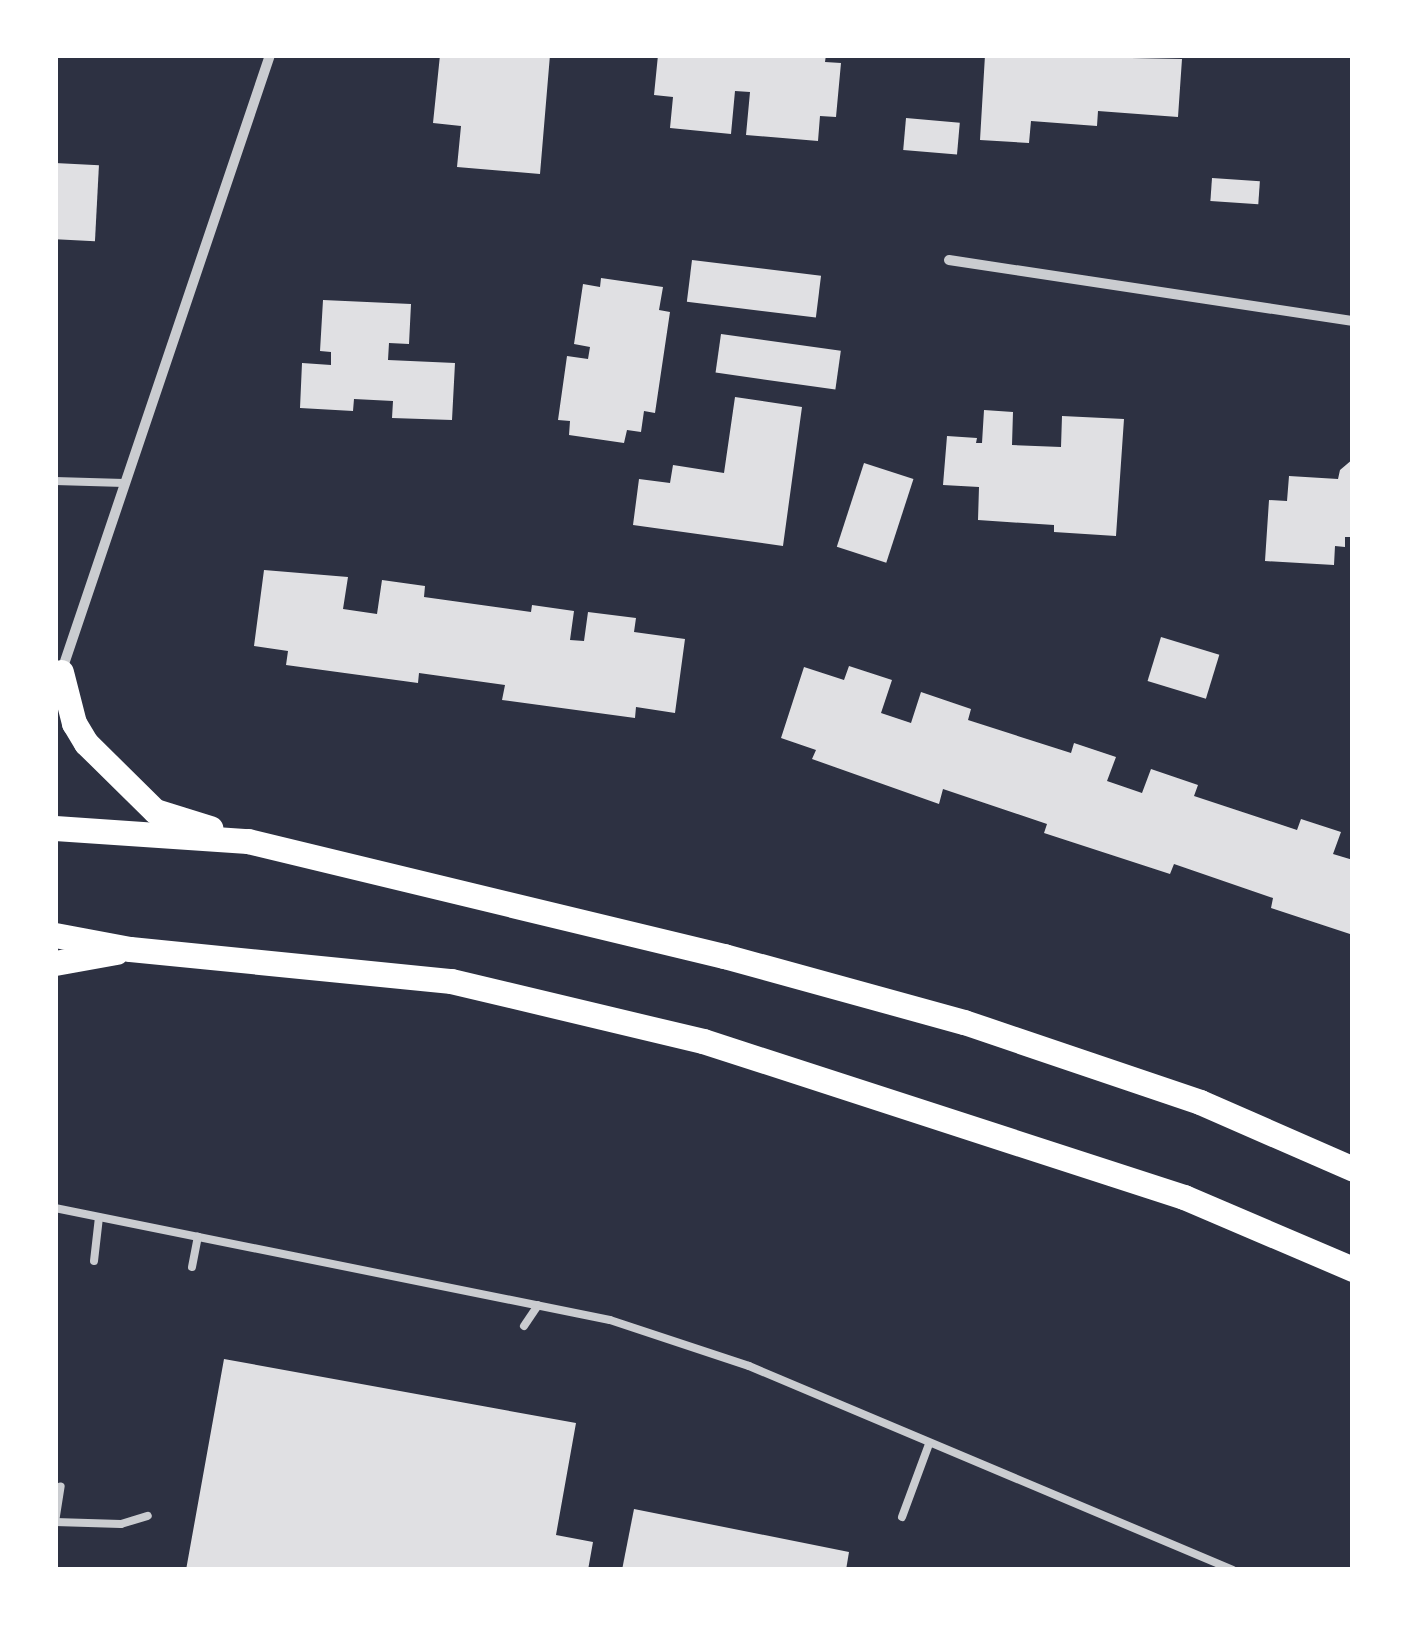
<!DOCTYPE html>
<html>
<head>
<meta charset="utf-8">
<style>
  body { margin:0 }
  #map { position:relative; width:1408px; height:1625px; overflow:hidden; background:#2d3142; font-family:"Titillium Web",sans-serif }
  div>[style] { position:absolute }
  .building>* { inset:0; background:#e0e0e3; transform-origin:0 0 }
  .service>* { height:8px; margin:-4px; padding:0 4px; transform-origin:4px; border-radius:4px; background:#caccd0 }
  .minor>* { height:10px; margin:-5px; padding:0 5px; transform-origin:5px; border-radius:5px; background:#caccd0 }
  .primary>* { height:25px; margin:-12.5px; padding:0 12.5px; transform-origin:12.5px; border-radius:12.5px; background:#fff }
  span { translate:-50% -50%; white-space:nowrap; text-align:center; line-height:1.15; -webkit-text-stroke:10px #fff; paint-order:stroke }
  .frame { position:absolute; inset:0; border:58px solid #fff; pointer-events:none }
</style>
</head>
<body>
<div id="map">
  <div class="building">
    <i style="clip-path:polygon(440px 55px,550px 55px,540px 174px,457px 167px,461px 126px,433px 123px)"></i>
    <i style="clip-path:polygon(658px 55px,826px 55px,825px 62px,841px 63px,836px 117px,820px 116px,818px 141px,746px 135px,750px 92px,735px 91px,731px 134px,670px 128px,673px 97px,654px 95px)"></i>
    <i style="clip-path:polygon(985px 55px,1182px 59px,1178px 117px,1098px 111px,1097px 126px,1031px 121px,1029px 143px,980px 140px)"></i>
    <i style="left:906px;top:118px;width:54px;height:32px;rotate:5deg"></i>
    <i style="left:55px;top:163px;width:44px;height:76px;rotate:3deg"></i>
    <i style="left:1212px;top:178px;width:48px;height:23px;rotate:4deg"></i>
    <i style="left:692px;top:260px;width:130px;height:42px;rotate:7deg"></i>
    <i style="clip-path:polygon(601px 278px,663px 287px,659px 310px,670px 312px,655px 413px,644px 411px,641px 432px,627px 430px,624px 443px,569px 435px,570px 421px,558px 420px,567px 356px,588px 359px,590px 347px,574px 344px,583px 284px,600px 287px)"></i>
    <i style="clip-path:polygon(323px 300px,411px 304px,409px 344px,389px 343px,388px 360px,455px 363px,452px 420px,392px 418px,393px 401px,354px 399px,353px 411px,300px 408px,302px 363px,331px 365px,331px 352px,320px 351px)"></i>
    <i style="left:721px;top:334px;width:121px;height:39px;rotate:8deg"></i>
    <i style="clip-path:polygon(735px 397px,802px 407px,783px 546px,633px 525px,639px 479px,670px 483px,673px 465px,724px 473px)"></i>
    <i style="clip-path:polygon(984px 410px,1013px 412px,1012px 445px,1061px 447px,1062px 416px,1124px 419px,1116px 536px,1054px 532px,1054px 525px,978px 520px,979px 487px,943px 485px,947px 436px,977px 438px,976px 443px,982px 443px)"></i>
    <i style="clip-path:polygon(1353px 459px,1353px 537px,1345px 537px,1345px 547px,1335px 546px,1334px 565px,1265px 561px,1269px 500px,1287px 501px,1289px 476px,1338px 479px,1340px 470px)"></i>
    <i style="left:864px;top:463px;width:52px;height:88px;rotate:18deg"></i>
    <i style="clip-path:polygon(264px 570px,348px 577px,343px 609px,377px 614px,382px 580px,425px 586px,424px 597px,531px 612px,532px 605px,574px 611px,570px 640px,584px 641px,588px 612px,636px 618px,634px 632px,685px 639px,675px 713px,636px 707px,635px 718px,502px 700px,505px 685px,419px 673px,418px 683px,286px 665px,288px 651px,254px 646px)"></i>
    <i style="left:1161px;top:637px;width:61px;height:46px;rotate:17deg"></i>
    <i style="clip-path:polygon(849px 666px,892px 680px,881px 713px,911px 723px,921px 692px,971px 709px,968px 720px,1071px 753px,1074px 743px,1116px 757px,1107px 781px,1142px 793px,1151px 769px,1198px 785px,1194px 796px,1297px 830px,1301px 819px,1341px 832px,1333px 854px,1353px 860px,1353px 935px,1271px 908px,1273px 898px,1174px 864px,1170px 874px,1044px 833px,1047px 824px,943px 789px,939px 804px,812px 759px,816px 750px,781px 738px,804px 667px,844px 680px)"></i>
    <i style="clip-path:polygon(224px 1359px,576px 1423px,556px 1535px,593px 1542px,588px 1570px,186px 1570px)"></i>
    <i style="clip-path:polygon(634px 1509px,849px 1552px,846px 1570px,622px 1570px)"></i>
  </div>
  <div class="service">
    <i style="left:55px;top:481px;width:69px;rotate:1.7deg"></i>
    <i style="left:55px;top:1208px;width:566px;rotate:11.41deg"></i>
    <i style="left:610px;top:1320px;width:146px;rotate:18.3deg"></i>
    <i style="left:749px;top:1366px;width:525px;rotate:22.85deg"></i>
    <i style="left:94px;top:1261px;width:44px;rotate:-83.5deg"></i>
    <i style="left:192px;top:1267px;width:31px;rotate:-79deg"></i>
    <i style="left:524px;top:1326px;width:25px;rotate:-56deg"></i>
    <i style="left:902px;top:1517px;width:78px;rotate:-69.7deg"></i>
    <i style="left:55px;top:1522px;width:66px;rotate:1.7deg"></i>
    <i style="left:121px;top:1524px;width:28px;rotate:-17deg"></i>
    <i style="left:55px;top:1522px;width:36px;rotate:-81deg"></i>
  </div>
  <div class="minor">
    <i style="left:949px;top:260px;width:409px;rotate:8.6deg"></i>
    <i style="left:62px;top:670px;width:649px;rotate:-71.31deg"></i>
  </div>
  <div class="primary">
    <i style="left:61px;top:672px;width:53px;rotate:75.7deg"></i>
    <i style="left:74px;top:723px;width:23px;rotate:59deg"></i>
    <i style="left:86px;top:743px;width:97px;rotate:44.6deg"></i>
    <i style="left:155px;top:811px;width:58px;rotate:17.2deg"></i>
    <i style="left:55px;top:828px;width:193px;rotate:3.9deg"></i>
    <i style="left:248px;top:841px;width:490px;rotate:13.6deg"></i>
    <i style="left:724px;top:956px;width:249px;rotate:15.4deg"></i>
    <i style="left:964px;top:1022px;width:249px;rotate:18.7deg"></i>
    <i style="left:1200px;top:1102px;width:167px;rotate:23.6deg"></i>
    <i style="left:55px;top:935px;width:76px;rotate:10.6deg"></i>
    <i style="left:130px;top:949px;width:323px;rotate:5.7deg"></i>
    <i style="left:451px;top:981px;width:259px;rotate:13.4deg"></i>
    <i style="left:703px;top:1041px;width:506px;rotate:17.97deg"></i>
    <i style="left:1184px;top:1197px;width:184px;rotate:23.1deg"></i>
    <i style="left:55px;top:963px;width:62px;rotate:-10.2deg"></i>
  </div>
  <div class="frame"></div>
</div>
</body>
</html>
